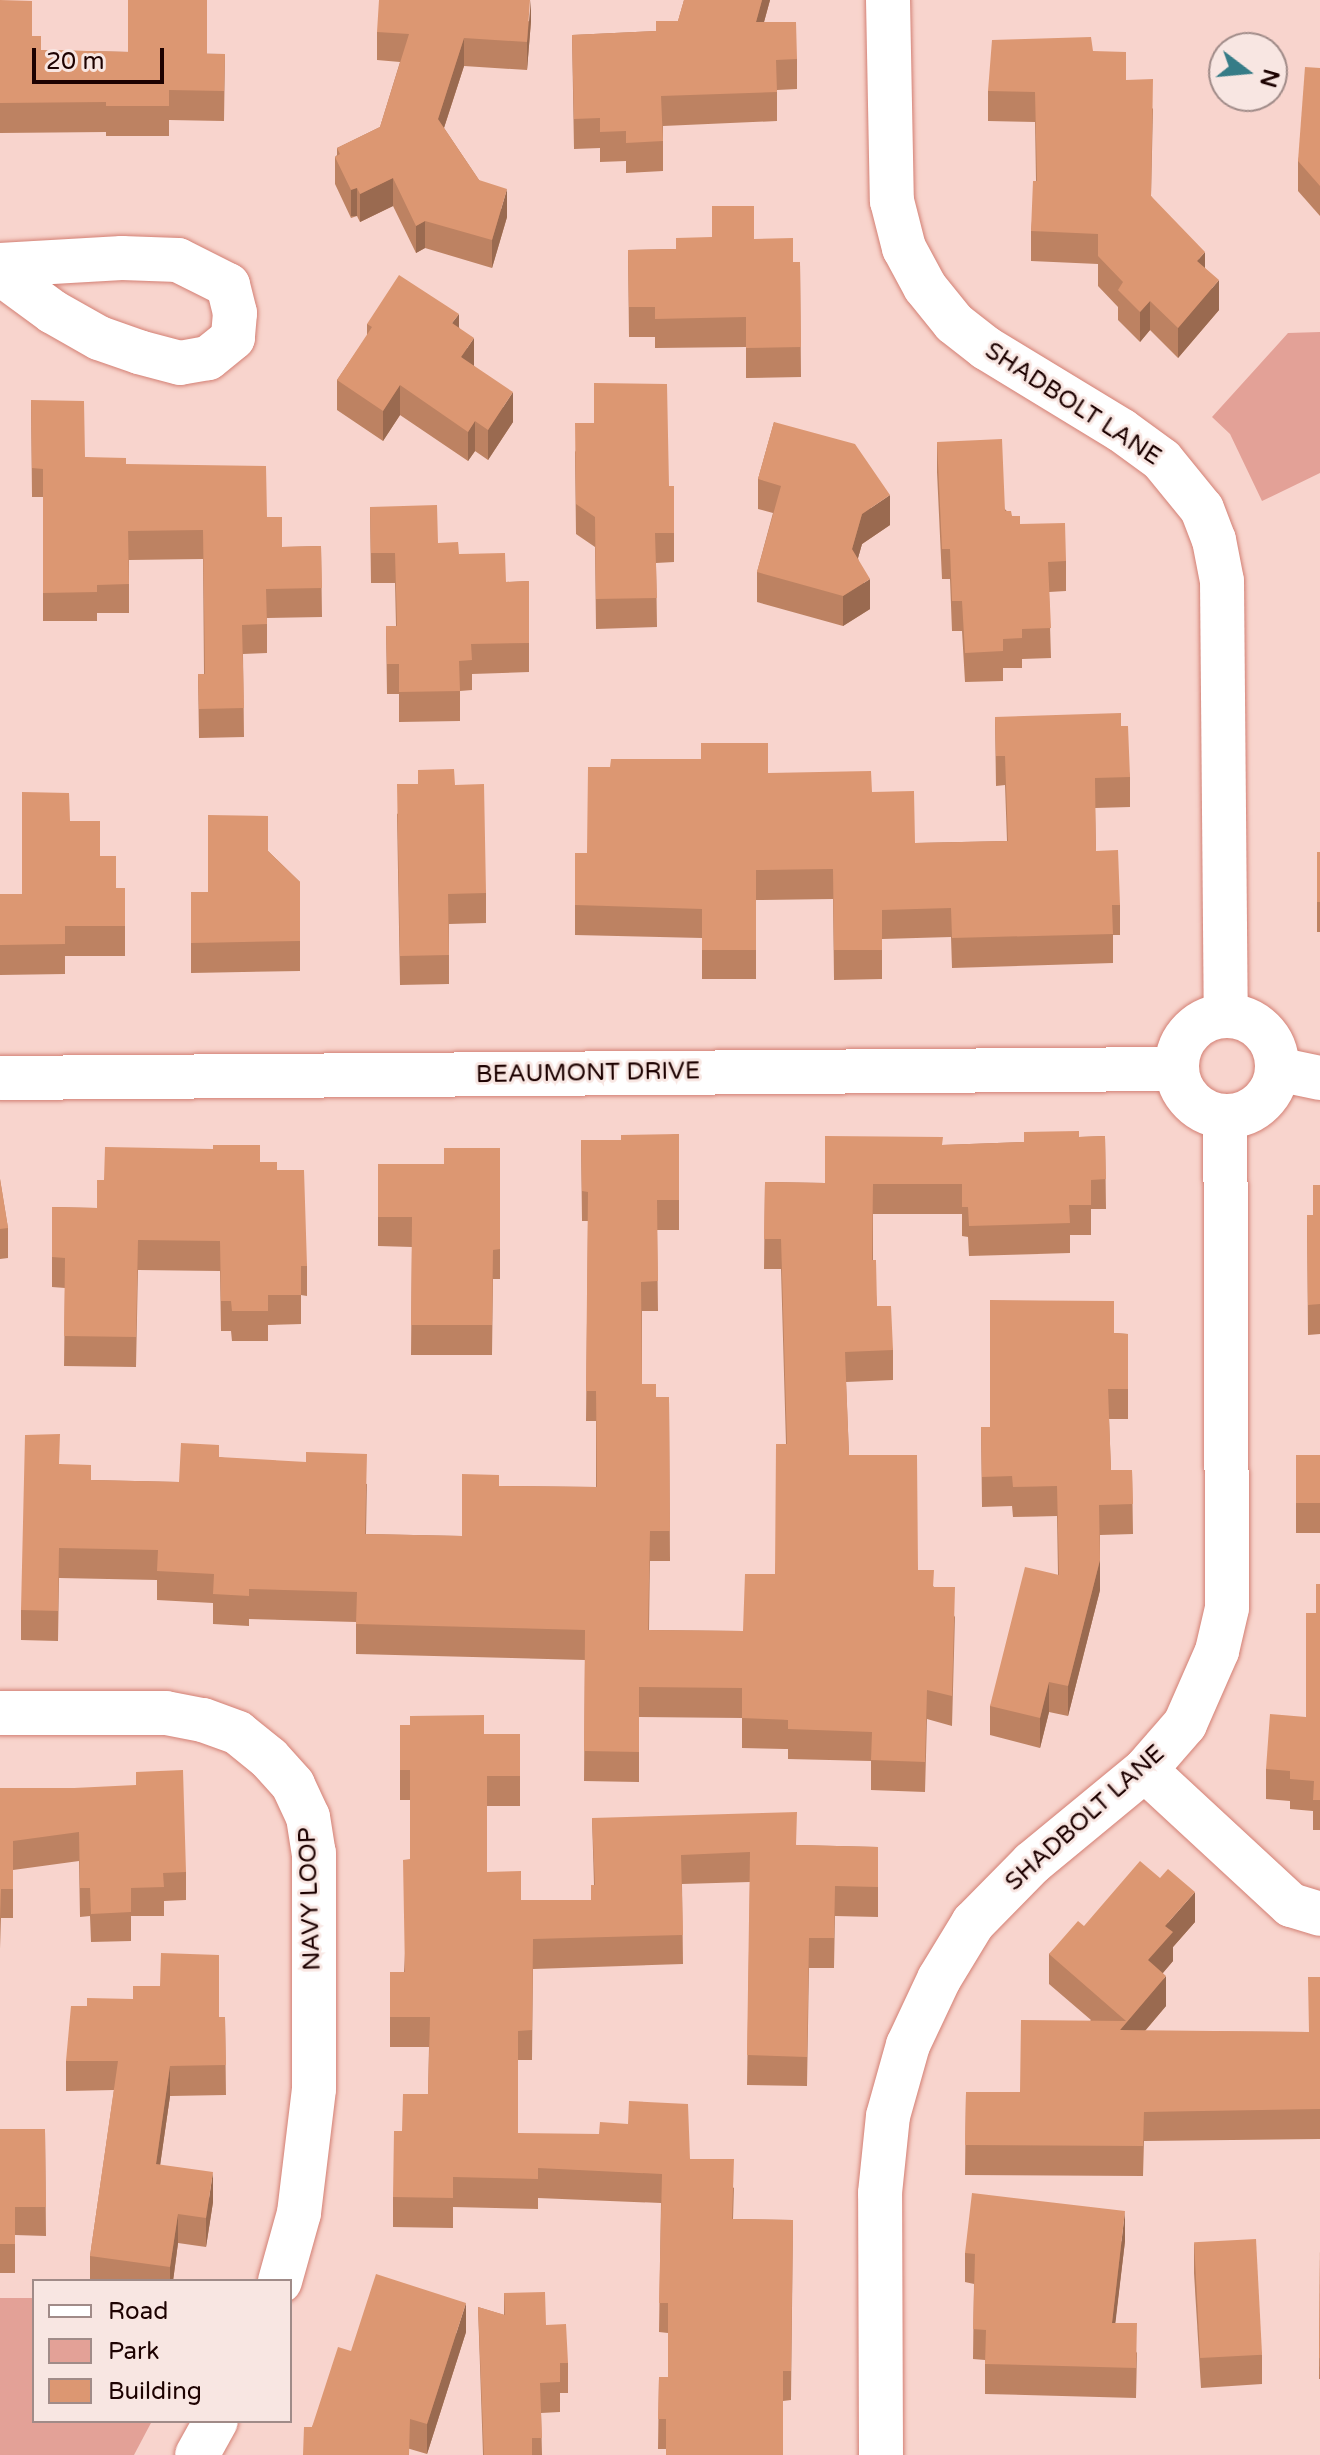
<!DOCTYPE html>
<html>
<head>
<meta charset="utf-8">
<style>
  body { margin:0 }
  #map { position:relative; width:1320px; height:2455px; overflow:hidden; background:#f8d4cd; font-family:"Varela Round",sans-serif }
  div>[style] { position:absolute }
  .green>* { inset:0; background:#e3a197 }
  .roads { filter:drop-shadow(0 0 2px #d38074) drop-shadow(0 0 2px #d38074) }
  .minor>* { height:44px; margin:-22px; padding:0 22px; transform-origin:22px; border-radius:22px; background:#fff }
  .tertiary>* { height:44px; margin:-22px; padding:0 22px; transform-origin:22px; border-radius:22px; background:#fff }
  .tertiary>.ring { margin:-22px; padding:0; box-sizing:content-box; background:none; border:44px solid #fff; border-radius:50% }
  .wall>* { inset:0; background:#bd8262; transform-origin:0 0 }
  .shaded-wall>* { inset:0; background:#9a6a50; transform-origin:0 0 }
  .building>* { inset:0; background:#dc9772; transform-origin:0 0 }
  span { translate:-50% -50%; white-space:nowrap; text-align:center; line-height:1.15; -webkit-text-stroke:6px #f8e6e2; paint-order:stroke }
  .street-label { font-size:24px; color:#1d0201 }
  .legend { position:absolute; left:32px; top:2279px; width:260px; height:144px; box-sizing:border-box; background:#f8e6e2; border:2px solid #a08b88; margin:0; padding:10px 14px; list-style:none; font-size:24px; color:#1d0201 }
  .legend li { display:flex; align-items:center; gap:16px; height:40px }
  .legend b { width:40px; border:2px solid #a08b88 }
  .north { position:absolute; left:1208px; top:32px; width:80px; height:80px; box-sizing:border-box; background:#f8e6e2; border:2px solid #a08b88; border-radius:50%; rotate:106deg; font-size:22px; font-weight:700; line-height:32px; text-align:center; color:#1d0201 }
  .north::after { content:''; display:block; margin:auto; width:28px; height:36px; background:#367c87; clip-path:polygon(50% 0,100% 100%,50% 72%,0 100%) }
  .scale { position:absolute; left:32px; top:48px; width:132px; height:36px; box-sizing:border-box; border:4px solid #1d0201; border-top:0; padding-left:10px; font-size:24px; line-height:28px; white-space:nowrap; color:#1d0201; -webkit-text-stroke:6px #f8e6e2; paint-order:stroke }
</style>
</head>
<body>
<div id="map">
  <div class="green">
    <i style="clip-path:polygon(1320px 332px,1320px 473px,1262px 501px,1230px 434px,1212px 417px,1288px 333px)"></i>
    <i style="clip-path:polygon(0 2298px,34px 2298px,34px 2421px,152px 2421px,134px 2455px,0 2455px)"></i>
  </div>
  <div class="roads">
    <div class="minor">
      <i style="left:0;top:265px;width:122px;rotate:-3.3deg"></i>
      <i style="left:122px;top:258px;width:56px;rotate:2deg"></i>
      <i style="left:178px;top:260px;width:56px;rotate:26.6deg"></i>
      <i style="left:228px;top:285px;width:29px;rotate:76deg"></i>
      <i style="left:235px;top:313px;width:25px;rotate:95deg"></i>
      <i style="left:233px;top:338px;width:32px;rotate:141deg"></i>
      <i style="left:208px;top:358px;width:28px;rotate:170deg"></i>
      <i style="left:180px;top:363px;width:42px;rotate:-165deg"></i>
      <i style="left:139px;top:352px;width:42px;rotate:-160.7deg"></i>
      <i style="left:99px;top:338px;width:53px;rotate:-150.5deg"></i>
      <i style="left:53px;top:312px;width:66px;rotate:-143.7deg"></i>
      <i style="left:0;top:1713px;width:166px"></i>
      <i style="left:166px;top:1713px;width:38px;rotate:11deg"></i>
      <i style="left:203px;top:1720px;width:37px;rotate:20deg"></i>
      <i style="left:238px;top:1733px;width:40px;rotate:39deg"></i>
      <i style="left:269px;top:1758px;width:36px;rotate:48deg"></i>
      <i style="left:293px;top:1785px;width:35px;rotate:65deg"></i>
      <i style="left:308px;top:1817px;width:36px;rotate:81deg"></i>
      <i style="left:314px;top:1853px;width:236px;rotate:90deg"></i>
      <i style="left:314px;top:2089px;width:125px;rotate:96.9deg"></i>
      <i style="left:299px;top:2213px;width:71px;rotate:105.6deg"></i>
      <i style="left:1145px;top:1770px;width:199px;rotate:42.8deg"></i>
      <i style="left:1291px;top:1905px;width:30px;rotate:17deg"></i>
      <i style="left:197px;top:2455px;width:39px;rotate:-61deg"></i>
    </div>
    <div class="tertiary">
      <i style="left:888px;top:0;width:201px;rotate:88.9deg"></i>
      <i style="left:892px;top:201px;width:49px;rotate:75.7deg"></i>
      <i style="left:904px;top:248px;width:44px;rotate:61.7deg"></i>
      <i style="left:925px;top:287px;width:46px;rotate:51.1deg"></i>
      <i style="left:954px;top:323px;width:41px;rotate:38deg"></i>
      <i style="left:986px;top:348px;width:158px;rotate:31.3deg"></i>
      <i style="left:1121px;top:430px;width:51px;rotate:36.2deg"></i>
      <i style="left:1162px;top:460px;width:63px;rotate:50.8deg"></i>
      <i style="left:1202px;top:509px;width:33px;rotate:69deg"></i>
      <i style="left:1214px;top:540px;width:42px;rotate:79deg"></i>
      <i style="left:1222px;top:581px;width:434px;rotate:89.5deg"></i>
      <i class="ring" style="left:1177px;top:1016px;width:56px;height:56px"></i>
      <i style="left:1277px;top:1069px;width:44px;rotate:11.8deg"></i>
      <i style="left:0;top:1078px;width:1176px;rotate:-0.44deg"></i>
      <i style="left:881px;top:2455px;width:262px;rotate:-90.2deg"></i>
      <i style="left:880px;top:2193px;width:77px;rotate:-84.1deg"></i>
      <i style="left:888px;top:2116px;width:74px;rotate:-74.3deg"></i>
      <i style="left:908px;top:2045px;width:73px;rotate:-64.8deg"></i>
      <i style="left:939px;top:1979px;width:66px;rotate:-58.7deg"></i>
      <i style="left:973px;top:1923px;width:84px;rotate:-45.5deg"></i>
      <i style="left:1032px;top:1863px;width:146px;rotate:-39.5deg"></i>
      <i style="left:1145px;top:1770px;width:61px;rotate:-49deg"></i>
      <i style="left:1185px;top:1724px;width:80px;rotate:-66.3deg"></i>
      <i style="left:1217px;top:1651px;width:44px;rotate:-76.9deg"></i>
      <i style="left:1227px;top:1608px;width:491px;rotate:-90.2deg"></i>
    </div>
  </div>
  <div class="wall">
    <i style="clip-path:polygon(0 0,32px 36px,41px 50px,225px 54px,224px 121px,169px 120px,169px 136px,106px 136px,106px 132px,0 133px)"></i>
    <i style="clip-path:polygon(684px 0,770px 0,764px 22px,797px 59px,797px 89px,777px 90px,777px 121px,663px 126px,663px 171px,626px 173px,626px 161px,600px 162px,600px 148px,574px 149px,572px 35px,656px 31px,678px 21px)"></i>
    <i style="clip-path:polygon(531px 21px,527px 70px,464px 66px,444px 128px,479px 180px,507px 217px,492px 268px,425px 248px,416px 253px,393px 206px,360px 222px,357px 216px,351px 218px,335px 184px,335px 157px,337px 155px,337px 148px,380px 127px,400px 62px,377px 60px,377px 32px)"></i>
    <i style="clip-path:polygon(1093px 51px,1126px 80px,1153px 109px,1151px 196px,1205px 268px,1219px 310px,1178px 358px,1150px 330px,1140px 342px,1118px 320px,1118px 307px,1098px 286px,1098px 264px,1031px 261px,1031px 231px,1036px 181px,1035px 122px,988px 121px,988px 91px)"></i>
    <i style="clip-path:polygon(1320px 68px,1320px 216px,1298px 191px,1298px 161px)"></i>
    <i style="clip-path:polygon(754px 239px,793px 262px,800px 262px,801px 377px,746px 378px,746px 347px,655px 348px,655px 337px,629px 337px,628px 250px,676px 249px)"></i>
    <i style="clip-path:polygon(367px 324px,459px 327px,474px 366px,513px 422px,488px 460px,475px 451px,468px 461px,400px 415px,383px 441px,337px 410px,337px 380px,367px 336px)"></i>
    <i style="clip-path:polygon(31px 400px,85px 457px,126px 464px,267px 517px,282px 547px,321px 546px,322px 617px,267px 618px,267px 653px,243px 654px,244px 737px,199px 738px,198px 674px,204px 674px,203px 559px,129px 560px,129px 613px,97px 613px,97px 621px,43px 621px,43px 497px,32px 497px)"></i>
    <i style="clip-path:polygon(774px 422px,890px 525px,862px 544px,858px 558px,870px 609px,843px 626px,757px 602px,757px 572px,773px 513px,758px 509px,758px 479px)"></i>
    <i style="clip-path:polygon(594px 423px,669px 486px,674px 486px,674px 562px,656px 563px,657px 627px,596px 629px,595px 547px,576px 534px,575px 452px)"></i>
    <i style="clip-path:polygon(937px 442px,1020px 524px,1066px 561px,1066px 591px,1049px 592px,1051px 658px,1022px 659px,1022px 668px,1003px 668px,1003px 681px,965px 682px,962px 631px,952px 631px,950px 579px,942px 579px,937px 472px)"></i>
    <i style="clip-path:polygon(370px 507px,438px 543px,506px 582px,529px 581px,529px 672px,472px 674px,472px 690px,460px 691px,460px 721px,399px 722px,399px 694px,387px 694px,386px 626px,396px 626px,395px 583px,371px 583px)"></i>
    <i style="clip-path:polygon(995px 717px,1121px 726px,1130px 777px,1130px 807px,1095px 808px,1096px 851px,1120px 905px,1120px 935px,1113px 935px,1113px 963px,952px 968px,951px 937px,882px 939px,882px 979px,834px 980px,833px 899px,756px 900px,756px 979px,702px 979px,702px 938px,575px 935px,575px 853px,587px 853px,768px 773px,872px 792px,915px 843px,1007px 841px,1005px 785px,996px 786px)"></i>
    <i style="clip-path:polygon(455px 785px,486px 893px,486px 923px,449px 924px,449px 984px,400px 985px,397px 814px)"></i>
    <i style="clip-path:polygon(70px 821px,116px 888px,125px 888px,125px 956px,65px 956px,65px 974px,0 975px,0 894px,22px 894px)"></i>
    <i style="clip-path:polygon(268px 851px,300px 882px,300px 971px,191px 973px,191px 892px,208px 892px)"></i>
    <i style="left:1317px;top:852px;width:3px;height:80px"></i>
    <i style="clip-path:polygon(679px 1134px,679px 1230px,657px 1230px,658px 1311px,642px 1311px,642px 1384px,656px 1397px,669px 1397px,670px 1561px,650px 1561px,649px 1630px,743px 1631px,775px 1574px,786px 1444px,781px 1269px,764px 1269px,765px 1182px,825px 1183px,942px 1145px,1024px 1142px,1079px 1137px,1105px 1136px,1106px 1209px,1091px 1209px,1091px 1235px,1070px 1235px,1070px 1253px,969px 1256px,968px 1237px,962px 1236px,962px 1214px,873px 1214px,873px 1260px,877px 1306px,893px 1350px,893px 1380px,846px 1382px,849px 1455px,918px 1570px,934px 1587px,955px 1617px,952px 1726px,927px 1719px,925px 1792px,871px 1790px,871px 1761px,788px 1759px,788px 1749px,742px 1748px,742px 1718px,639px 1717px,639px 1782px,584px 1781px,585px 1660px,356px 1654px,356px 1622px,249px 1619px,249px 1626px,213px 1624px,213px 1603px,157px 1600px,157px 1580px,59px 1578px,58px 1641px,21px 1640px,21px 1610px,60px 1464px,91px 1480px,179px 1482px,219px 1457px,367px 1484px,366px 1534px,462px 1536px,499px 1486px,596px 1487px,596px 1421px,586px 1421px,588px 1221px,582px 1221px,581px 1140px,621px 1140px)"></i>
    <i style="clip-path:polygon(500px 1148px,500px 1279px,493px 1279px,492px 1355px,411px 1355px,412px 1247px,378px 1246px,378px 1164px,444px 1164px)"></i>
    <i style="clip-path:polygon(260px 1162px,277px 1170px,307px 1266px,307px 1296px,301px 1295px,301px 1324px,268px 1325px,268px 1341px,232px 1341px,231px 1331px,221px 1331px,220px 1271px,138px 1270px,136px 1367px,64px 1366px,65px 1288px,52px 1287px,52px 1207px,97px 1208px,104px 1180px)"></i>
    <i style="clip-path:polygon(0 1179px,8px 1228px,8px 1258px,0 1259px)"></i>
    <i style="clip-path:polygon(1320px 1185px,1320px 1334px,1308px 1335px,1307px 1215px,1313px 1215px)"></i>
    <i style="clip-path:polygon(1114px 1333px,1128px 1334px,1128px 1419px,1109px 1419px,1111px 1470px,1132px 1470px,1133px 1534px,1100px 1535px,1100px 1590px,1068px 1716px,1049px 1712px,1040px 1748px,990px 1735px,990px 1706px,1058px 1575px,1057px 1516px,1013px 1517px,1012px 1506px,982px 1507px,981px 1427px,990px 1427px)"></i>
    <i style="left:1296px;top:1455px;width:24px;height:78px"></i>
    <i style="clip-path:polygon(1320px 1584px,1320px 1830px,1313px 1830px,1313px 1811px,1290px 1809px,1290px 1801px,1266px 1799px,1266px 1769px,1306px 1717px)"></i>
    <i style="clip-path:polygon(400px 1725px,484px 1734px,520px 1734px,520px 1806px,487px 1806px,487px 1872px,521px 1900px,591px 1900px,594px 1885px,592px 1818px,797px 1845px,878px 1847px,878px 1917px,835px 1916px,834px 1968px,809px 1968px,807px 2086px,747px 2085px,750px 1882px,682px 1884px,683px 1964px,533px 1969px,532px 2060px,518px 2060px,518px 2133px,690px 2159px,734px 2188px,733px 2219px,793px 2220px,791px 2400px,783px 2401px,666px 2449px,658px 2449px,659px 2377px,668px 2377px,668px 2333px,659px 2332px,661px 2203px,538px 2198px,538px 2209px,453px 2207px,453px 2228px,393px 2227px,393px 2197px,402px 2131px,428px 2094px,429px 2047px,390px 2047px,390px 1972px,404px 1972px,410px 1859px,410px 1800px,400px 1800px)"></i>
    <i style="clip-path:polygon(0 1788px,186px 1872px,186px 1900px,164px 1901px,164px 1916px,131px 1916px,131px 1941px,91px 1942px,90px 1916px,80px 1917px,79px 1861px,13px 1870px,13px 1918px,1px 1918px,0 1949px)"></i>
    <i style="clip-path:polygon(1195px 1922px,1173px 1947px,1173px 1961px,1163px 1973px,1166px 2006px,1145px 2031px,1309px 2032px,1320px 1977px,1320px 2139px,1144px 2141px,1143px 2176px,965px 2175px,966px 2092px,1020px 2092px,1091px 2020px,1049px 1984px,1049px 1954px,1084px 1926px)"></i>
    <i style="clip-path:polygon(219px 2017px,225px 2017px,226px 2095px,170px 2096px,160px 2165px,213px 2202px,206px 2247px,178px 2243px,173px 2281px,90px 2281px,90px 2256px,114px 2090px,66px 2091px,66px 2061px)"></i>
    <i style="clip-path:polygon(0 2129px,45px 2129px,46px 2236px,15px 2235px,15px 2273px,0 2273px)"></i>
    <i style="clip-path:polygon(1125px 2241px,1115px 2323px,1137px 2353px,1136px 2398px,985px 2394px,985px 2360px,973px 2359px,974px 2284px,965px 2282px,965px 2253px)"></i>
    <i style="clip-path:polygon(1194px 2243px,1262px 2355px,1262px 2384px,1201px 2388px,1194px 2273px)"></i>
    <i style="clip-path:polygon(1320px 2249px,1320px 2379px,1319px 2379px)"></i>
    <i style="clip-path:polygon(504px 2293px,546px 2325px,568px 2363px,568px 2393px,560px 2393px,560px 2412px,541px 2413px,542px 2455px,483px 2455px,478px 2307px,504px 2315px)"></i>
    <i style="clip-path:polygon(466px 2332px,427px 2454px,410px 2449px,312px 2427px,351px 2351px)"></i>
  </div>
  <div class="shaded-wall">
    <i style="clip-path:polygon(531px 0,531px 21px,527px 70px,527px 42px)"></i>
    <i style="clip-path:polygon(762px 0,770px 0,756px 51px,756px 22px)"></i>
    <i style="clip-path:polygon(464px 38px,464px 66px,438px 146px,438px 119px)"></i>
    <i style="clip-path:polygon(393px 178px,393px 206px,360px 222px,360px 194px)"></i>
    <i style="left:357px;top:188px;width:28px;height:6px;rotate:90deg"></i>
    <i style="clip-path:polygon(507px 189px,507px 217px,492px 268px,492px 240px)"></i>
    <i style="clip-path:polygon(425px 221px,425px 248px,416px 253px,416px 226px)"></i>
    <i style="clip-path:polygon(1205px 252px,1205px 281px,1197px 261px)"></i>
    <i style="clip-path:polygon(1219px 280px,1219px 310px,1178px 358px,1178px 328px)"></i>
    <i style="clip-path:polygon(1150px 301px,1150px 330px,1140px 342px,1140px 312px)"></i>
    <i style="clip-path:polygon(459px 314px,459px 344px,452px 323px)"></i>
    <i style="clip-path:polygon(474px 338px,474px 368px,461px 357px)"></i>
    <i style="clip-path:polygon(400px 385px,400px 415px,383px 441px,383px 411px)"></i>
    <i style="clip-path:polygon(513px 392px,513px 422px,488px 460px,488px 430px)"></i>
    <i style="clip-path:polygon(475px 421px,475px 451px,468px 461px,468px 432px)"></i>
    <i style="clip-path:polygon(890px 495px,890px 525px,862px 544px,852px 579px,852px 549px,862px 514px)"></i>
    <i style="clip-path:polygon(870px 579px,870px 609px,843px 626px,843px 596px)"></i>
    <i style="clip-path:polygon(1100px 1560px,1100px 1590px,1068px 1716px,1068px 1686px)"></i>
    <i style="clip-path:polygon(1049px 1682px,1049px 1712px,1040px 1748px,1040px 1718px)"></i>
    <i style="clip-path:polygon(1195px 1892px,1195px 1922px,1173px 1947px,1173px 1961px,1148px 1990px,1148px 1960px,1165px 1926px)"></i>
    <i style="clip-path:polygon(1166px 1976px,1166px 2006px,1120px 2060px,1120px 2030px)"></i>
    <i style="clip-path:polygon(170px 2066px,170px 2096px,156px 2194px,156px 2164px)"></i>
    <i style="clip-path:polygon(213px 2172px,213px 2202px,206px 2247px,206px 2218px)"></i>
    <i style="clip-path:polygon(1125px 2211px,1125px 2241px,1112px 2352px,1112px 2323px)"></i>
    <i style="clip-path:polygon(178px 2214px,178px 2243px,173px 2281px,170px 2281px,170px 2267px)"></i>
    <i style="clip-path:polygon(466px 2303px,466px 2332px,427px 2454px,427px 2424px)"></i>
  </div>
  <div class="building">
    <i style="clip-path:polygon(0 0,32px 1px,32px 36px,41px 36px,41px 50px,128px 52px,128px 0,207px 0,207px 54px,225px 54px,224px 91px,169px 90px,169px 106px,106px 106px,106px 102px,0 103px)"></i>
    <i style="clip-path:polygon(379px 0,530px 0,527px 42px,464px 38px,438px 119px,479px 180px,507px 189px,492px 240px,425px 221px,416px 226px,393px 178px,360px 194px,357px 188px,351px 190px,335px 157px,340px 154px,337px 148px,380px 127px,409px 34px,377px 32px)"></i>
    <i style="clip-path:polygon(684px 0,762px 0,756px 22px,796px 22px,797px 59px,776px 60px,777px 92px,661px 96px,663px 141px,626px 143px,626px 131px,600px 132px,600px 118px,574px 119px,572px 35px,656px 31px,656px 21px,678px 21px)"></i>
    <i style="clip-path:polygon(1091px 37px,1093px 51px,1126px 52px,1126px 80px,1153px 79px,1151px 196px,1205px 252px,1197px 261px,1219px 280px,1178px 328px,1150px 301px,1140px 312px,1118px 290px,1123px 282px,1098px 256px,1098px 234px,1031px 231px,1033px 181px,1037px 181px,1035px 92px,988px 91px,992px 40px)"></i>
    <i style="clip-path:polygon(1305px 67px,1320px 68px,1320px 186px,1298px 161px)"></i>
    <i style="clip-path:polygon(712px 206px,754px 206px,754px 239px,793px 238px,793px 262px,800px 262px,801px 347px,746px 348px,746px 317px,655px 319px,655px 307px,629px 307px,628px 250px,676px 249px,676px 238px,712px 237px)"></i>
    <i style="clip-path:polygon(399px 275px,459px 314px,452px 323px,474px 338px,461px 357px,513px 392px,488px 430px,475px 421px,468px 432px,400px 385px,383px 411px,337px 380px,372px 327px,367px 324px)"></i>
    <i style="clip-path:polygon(594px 383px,667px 384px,669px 486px,674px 486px,674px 533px,655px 533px,657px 598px,596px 599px,595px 517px,576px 504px,575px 423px,594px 423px)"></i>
    <i style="clip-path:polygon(31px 400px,84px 401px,85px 457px,126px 458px,126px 464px,266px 466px,267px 517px,282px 517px,282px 547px,321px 546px,322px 588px,266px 589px,267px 624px,242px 625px,244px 708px,199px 709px,198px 674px,205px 674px,203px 530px,128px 531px,129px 584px,97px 585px,97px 592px,43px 593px,43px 469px,32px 468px)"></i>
    <i style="clip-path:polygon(774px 422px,855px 444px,890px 495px,862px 514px,852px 549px,870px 579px,843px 596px,757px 572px,781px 486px,758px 479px)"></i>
    <i style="clip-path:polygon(1002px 439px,1005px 511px,1011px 511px,1012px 516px,1020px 516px,1020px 524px,1065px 523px,1066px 561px,1048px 562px,1051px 628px,1022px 629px,1022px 638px,1003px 639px,1003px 651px,965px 653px,962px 601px,952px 601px,950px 549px,942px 549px,937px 442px)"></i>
    <i style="clip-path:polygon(437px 505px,438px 543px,458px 542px,459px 554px,505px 553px,506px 582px,529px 581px,529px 643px,471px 644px,472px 660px,459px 661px,460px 691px,399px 692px,399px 664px,387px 664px,386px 626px,397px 626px,395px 553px,371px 553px,370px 507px)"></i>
    <i style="clip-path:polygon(1121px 713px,1121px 726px,1128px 726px,1130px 777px,1095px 778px,1096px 851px,1118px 850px,1120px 905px,1112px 905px,1113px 934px,952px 938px,951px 908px,882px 910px,882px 950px,834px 950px,833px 869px,756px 870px,756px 950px,702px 950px,702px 909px,575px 905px,575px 853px,587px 853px,588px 767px,610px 767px,611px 759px,701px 759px,701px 743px,768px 743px,768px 773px,871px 771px,872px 792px,914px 791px,915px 843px,1008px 841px,1005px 756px,996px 756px,995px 717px)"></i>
    <i style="clip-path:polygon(454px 769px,455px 785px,484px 784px,486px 893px,448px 894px,449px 955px,400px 956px,397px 784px,418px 784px,418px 770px)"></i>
    <i style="clip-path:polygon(22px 792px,69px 793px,70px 821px,100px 821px,100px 856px,116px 856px,116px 888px,125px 888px,125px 926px,65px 926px,65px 944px,0 945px,0 894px,22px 894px)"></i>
    <i style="clip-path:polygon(208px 815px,268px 816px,268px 851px,300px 882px,300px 941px,191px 943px,191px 892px,208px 892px)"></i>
    <i style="left:1317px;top:852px;width:3px;height:50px"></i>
    <i style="clip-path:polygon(1079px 1131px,1079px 1137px,1105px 1136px,1106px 1179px,1091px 1180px,1091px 1205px,1069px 1205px,1070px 1223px,969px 1226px,968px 1207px,962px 1207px,962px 1184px,873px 1184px,872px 1260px,876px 1260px,877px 1306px,891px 1306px,893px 1350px,845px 1352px,849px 1455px,917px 1455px,918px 1570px,934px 1570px,933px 1587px,955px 1587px,952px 1696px,927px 1690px,925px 1762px,871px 1760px,872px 1732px,788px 1729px,788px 1720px,742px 1718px,742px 1688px,639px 1687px,639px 1752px,584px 1751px,585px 1630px,356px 1624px,357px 1592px,249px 1589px,249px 1596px,213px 1594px,214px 1574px,157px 1571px,158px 1550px,59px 1548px,58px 1611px,21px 1610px,25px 1435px,60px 1434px,59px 1464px,91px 1465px,91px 1480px,179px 1482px,181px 1443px,219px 1445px,219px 1457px,306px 1462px,306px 1452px,367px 1454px,365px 1534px,462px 1536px,462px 1474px,499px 1475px,499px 1486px,597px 1487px,596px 1391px,586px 1391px,588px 1192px,582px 1191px,581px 1140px,621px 1140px,621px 1135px,679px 1134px,679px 1200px,657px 1200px,658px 1281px,641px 1282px,642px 1384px,656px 1384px,656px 1397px,669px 1397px,670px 1531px,650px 1531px,648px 1630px,743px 1631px,745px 1574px,775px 1574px,776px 1444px,787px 1444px,781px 1239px,764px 1239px,765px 1182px,825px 1183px,825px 1136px,943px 1137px,942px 1145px,1024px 1142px,1024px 1132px)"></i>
    <i style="clip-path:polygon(213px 1145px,260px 1145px,260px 1162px,277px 1162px,277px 1170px,304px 1170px,307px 1266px,301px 1266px,301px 1295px,268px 1295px,268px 1311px,232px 1311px,231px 1301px,221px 1301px,220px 1241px,138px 1240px,136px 1337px,64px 1336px,65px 1258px,52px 1257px,52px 1207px,97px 1208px,97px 1180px,104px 1180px,105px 1147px,213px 1149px)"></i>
    <i style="clip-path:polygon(444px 1148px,500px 1148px,500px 1249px,493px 1250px,492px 1325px,411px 1325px,412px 1217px,378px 1217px,378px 1164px,444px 1164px)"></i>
    <i style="clip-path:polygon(0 1179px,8px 1228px,0 1229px)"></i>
    <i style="clip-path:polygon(1313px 1185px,1320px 1185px,1320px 1304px,1308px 1305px,1307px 1215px,1313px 1215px)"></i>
    <i style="clip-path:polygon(990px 1300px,1114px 1301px,1114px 1333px,1128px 1334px,1128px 1389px,1108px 1389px,1111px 1470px,1132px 1470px,1133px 1504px,1099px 1505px,1100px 1560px,1068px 1686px,1049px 1682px,1040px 1718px,990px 1706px,1025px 1567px,1059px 1575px,1057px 1486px,1013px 1487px,1012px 1476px,982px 1477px,981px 1427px,990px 1427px)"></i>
    <i style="left:1296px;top:1455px;width:24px;height:48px"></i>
    <i style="clip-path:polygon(1316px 1584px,1320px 1584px,1320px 1800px,1313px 1800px,1314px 1781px,1290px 1779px,1290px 1771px,1266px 1769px,1270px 1714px,1306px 1717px,1306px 1613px,1316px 1613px)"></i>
    <i style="clip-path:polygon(484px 1715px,484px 1734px,520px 1734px,520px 1776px,487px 1776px,487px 1872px,521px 1871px,521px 1900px,591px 1900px,591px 1885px,595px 1885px,592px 1818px,797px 1812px,796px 1845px,878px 1847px,878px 1887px,835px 1886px,834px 1938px,809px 1938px,807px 2057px,747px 2055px,750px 1852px,681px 1855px,683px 1935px,533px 1939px,532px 2030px,518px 2031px,518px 2133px,599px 2134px,600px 2122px,628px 2124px,629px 2101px,688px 2104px,690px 2159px,734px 2159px,732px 2219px,793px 2220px,791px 2371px,783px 2371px,783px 2455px,666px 2455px,666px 2419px,658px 2419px,659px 2377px,668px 2377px,668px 2303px,659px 2303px,662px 2174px,538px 2168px,538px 2179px,453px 2177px,453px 2198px,393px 2197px,394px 2131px,402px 2131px,403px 2094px,428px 2094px,430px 2017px,390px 2017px,390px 1972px,405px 1972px,403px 1860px,410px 1859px,410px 1770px,400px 1770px,400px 1725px,410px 1725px,410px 1716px)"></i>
    <i style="clip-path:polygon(183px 1770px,186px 1872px,163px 1873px,164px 1887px,131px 1888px,131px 1912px,91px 1914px,90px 1888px,80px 1888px,79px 1832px,13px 1841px,13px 1889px,1px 1889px,0 1920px,0 1788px,74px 1788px,136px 1785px,136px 1772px)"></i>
    <i style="clip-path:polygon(1140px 1861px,1160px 1878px,1168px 1869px,1195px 1892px,1165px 1926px,1173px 1932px,1148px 1960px,1166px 1976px,1120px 2030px,1309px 2032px,1308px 1977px,1320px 1977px,1320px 2109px,1144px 2112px,1143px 2146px,965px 2145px,966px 2092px,1020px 2092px,1021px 2020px,1126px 2021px,1049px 1954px,1078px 1921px,1084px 1926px)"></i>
    <i style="clip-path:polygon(161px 1953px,219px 1955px,219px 2017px,225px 2017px,226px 2065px,170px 2066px,156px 2164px,213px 2172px,206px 2218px,178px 2214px,170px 2267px,90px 2256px,118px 2061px,66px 2061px,71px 2006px,87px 2006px,87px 1998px,133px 1999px,133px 1986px,160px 1986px)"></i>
    <i style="clip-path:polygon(0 2129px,45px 2129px,46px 2207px,15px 2207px,15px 2244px,0 2244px)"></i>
    <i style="clip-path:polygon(972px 2193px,1125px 2211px,1112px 2323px,1137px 2323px,1136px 2368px,985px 2364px,986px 2330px,973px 2329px,975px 2254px,965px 2253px)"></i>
    <i style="left:1256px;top:2239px;width:116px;height:62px;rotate:87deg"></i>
    <i style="clip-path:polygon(1320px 2249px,1320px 2358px,1319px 2358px)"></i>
    <i style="clip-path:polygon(376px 2274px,466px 2303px,427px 2424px,410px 2419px,409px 2455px,303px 2455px,304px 2427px,312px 2427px,338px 2347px,351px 2351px)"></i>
    <i style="clip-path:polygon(545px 2292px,546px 2325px,566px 2324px,568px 2363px,560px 2363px,560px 2382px,540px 2383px,542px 2438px,532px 2438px,532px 2455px,484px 2455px,478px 2307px,505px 2315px,504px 2293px)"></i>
  </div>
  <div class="street-label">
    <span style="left:1073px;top:404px;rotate:33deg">SHADBOLT LANE</span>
    <span style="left:588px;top:1073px;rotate:-1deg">BEAUMONT DRIVE</span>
    <span style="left:1085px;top:1818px;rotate:-42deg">SHADBOLT LANE</span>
    <span style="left:310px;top:1899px;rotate:-92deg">NAVY LOOP</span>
  </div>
  <ul class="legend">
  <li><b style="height:10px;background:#fff"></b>Road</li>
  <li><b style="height:22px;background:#e3a197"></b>Park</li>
  <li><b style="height:22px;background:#dc9772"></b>Building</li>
  </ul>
  <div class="north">N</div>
  <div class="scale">20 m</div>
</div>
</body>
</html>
